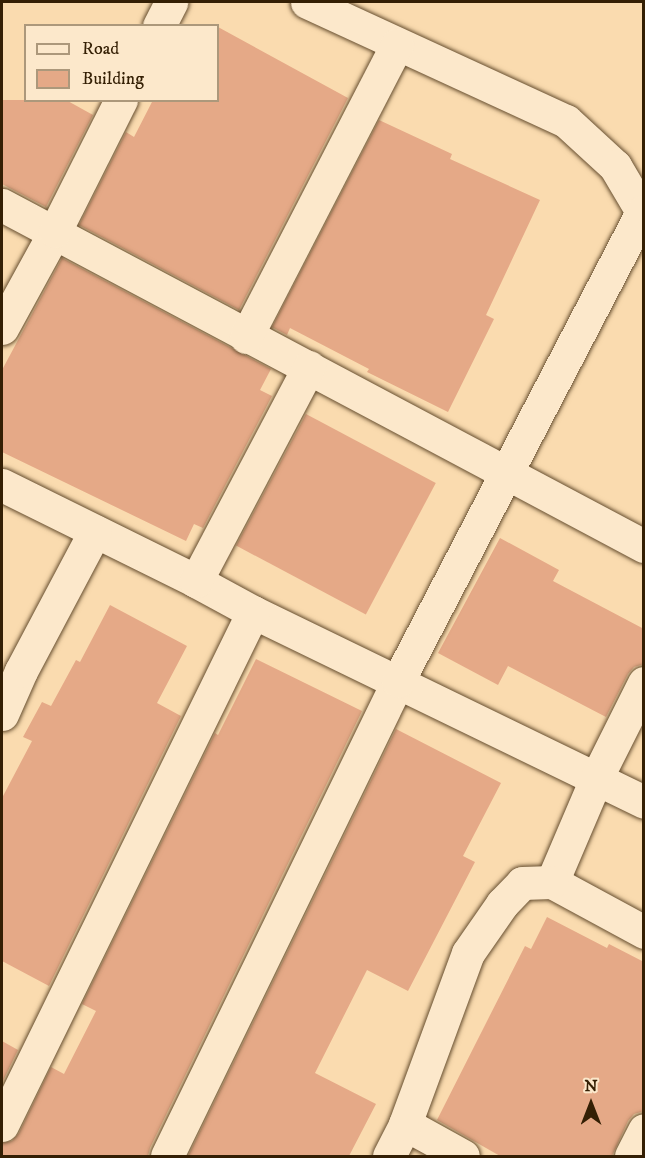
<!DOCTYPE html>
<html>
<head>
<meta charset="utf-8">
<style>
  body { margin:0 }
  #map { position:relative; width:645px; height:1158px; overflow:hidden; background:#fadbaf; font-family:"IM FELL DW Pica",serif }
  div>[style] { position:absolute }
  .building>* { inset:0; background:#e5a987; transform-origin:0 0 }
  .roads { filter:drop-shadow(0 0 2px #664e2f) drop-shadow(0 0 2px #664e2f) }
  .street>* { height:33px; margin:-16.5px; padding:0 16.5px; transform-origin:16.5px; border-radius:16.5px; background:#fce8cb }
  span { translate:-50% -50%; white-space:nowrap; text-align:center; line-height:1.15; -webkit-text-stroke:6px #fce8cb; paint-order:stroke }
  .frame { position:absolute; inset:0; border:3px solid #341f04; pointer-events:none }
  .legend { position:absolute; left:24px; top:24px; width:195px; height:78px; box-sizing:border-box; background:#fce8cb; border:2px solid #ac987b; margin:0; padding:8px 10px; list-style:none; font-size:18px; color:#341f04 }
  .legend li { display:flex; align-items:center; gap:12px; height:30px }
  .legend b { width:30px; border:2px solid #ac987b }
  .north { position:absolute; left:561px; top:1074px; width:60px; height:60px; -webkit-text-stroke:4px #fce8cb; paint-order:stroke; rotate:0deg; font-size:16px; font-weight:700; line-height:24px; text-align:center; color:#341f04 }
  .north::after { content:''; display:block; margin:auto; width:21px; height:27px; background:#341f04; clip-path:polygon(50% 0,100% 100%,50% 72%,0 100%) }
</style>
</head>
<body>
<div id="map">
  <div class="building">
    <i style="clip-path:polygon(218px 27px,348px 98px,239px 310px,79px 225px,126px 132px,134px 137px,153px 100px,218px 100px)"></i>
    <i style="clip-path:polygon(2px 100px,66px 100px,93px 115px,46px 207px,2px 184px)"></i>
    <i style="clip-path:polygon(379px 120px,452px 154px,450px 159px,540px 200px,486px 315px,494px 319px,448px 412px,367px 372px,369px 369px,290px 328px,287px 335px,272px 327px)"></i>
    <i style="clip-path:polygon(62px 258px,271px 369px,260px 390px,272px 396px,203px 528px,194px 524px,186px 541px,2px 452px,2px 370px)"></i>
    <i style="left:306px;top:414px;width:147px;height:149px;rotate:28deg"></i>
    <i style="clip-path:polygon(500px 538px,559px 570px,553px 581px,644px 629px,644px 664px,634px 667px,628px 674px,606px 717px,508px 666px,498px 685px,438px 653px)"></i>
    <i style="clip-path:polygon(110px 605px,187px 646px,157px 703px,181px 716px,49px 986px,2px 961px,2px 798px,32px 741px,23px 737px,42px 702px,51px 706px,76px 660px,80px 662px)"></i>
    <i style="clip-path:polygon(256px 659px,362px 711px,150px 1148px,148px 1156px,2px 1156px,2px 1143px,12px 1141px,19px 1133px,51px 1067px,64px 1074px,96px 1011px,82px 1004px,215px 733px,218px 735px)"></i>
    <i style="clip-path:polygon(396px 729px,501px 783px,463px 856px,475px 862px,408px 991px,367px 970px,315px 1073px,376px 1104px,349px 1156px,188px 1156px)"></i>
    <i style="clip-path:polygon(547px 917px,607px 948px,609px 944px,644px 962px,644px 1111px,634px 1114px,628px 1121px,612px 1156px,500px 1156px,437px 1120px,525px 946px,531px 949px)"></i>
    <i style="clip-path:polygon(2px 1041px,18px 1050px,2px 1083px)"></i>
  </div>
  <div class="roads">
    <div class="street">
      <i style="left:307px;top:2px;width:285px;rotate:24.7deg"></i>
      <i style="left:566px;top:121px;width:67px;rotate:42.6deg"></i>
      <i style="left:615px;top:166px;width:57px;rotate:59.4deg"></i>
      <i style="left:159px;top:26px;width:27px;rotate:-63deg"></i>
      <i style="left:2px;top:205px;width:727px;rotate:27.98deg"></i>
      <i style="left:2px;top:328px;width:111px;rotate:-61.3deg"></i>
      <i style="left:55px;top:231px;width:147px;rotate:-63.3deg"></i>
      <i style="left:246px;top:337px;width:329px;rotate:-62.7deg"></i>
      <i style="left:2px;top:485px;width:216px;rotate:26.3deg"></i>
      <i style="left:196px;top:581px;width:65px;rotate:28.5deg"></i>
      <i style="left:253px;top:612px;width:435px;rotate:25.9deg"></i>
      <i style="left:196px;top:581px;width:242px;rotate:-62.2deg"></i>
      <i style="left:644px;top:683px;width:107px;rotate:116.6deg"></i>
      <i style="left:596px;top:779px;width:112px;rotate:113.1deg"></i>
      <i style="left:552px;top:882px;width:105px;rotate:28.5deg"></i>
      <i style="left:2px;top:714px;width:47px;rotate:-66.2deg"></i>
      <i style="left:21px;top:671px;width:158px;rotate:-62.1deg"></i>
      <i style="left:405px;top:1124px;width:66px;rotate:28.9deg"></i>
      <i style="left:2px;top:1125px;width:571px;rotate:-63.93deg"></i>
      <i style="left:167px;top:1156px;width:528px;rotate:-64.07deg"></i>
      <i style="left:398px;top:681px;width:529px;rotate:-62.51deg"></i>
      <i style="left:389px;top:1156px;width:36px;rotate:-63deg"></i>
      <i style="left:405px;top:1124px;width:182px;rotate:-69.8deg"></i>
      <i style="left:468px;top:953px;width:60px;rotate:-55.2deg"></i>
      <i style="left:502px;top:904px;width:29px;rotate:-46deg"></i>
      <i style="left:522px;top:883px;width:30px;rotate:-2deg"></i>
      <i style="left:631px;top:1156px;width:29px;rotate:-63deg"></i>
    </div>
  </div>
  <div class="frame"></div>
  <ul class="legend">
  <li><b style="height:8px;background:#fce8cb"></b>Road</li>
  <li><b style="height:16px;background:#e5a987"></b>Building</li>
  </ul>
  <div class="north">N</div>
</div>
</body>
</html>
